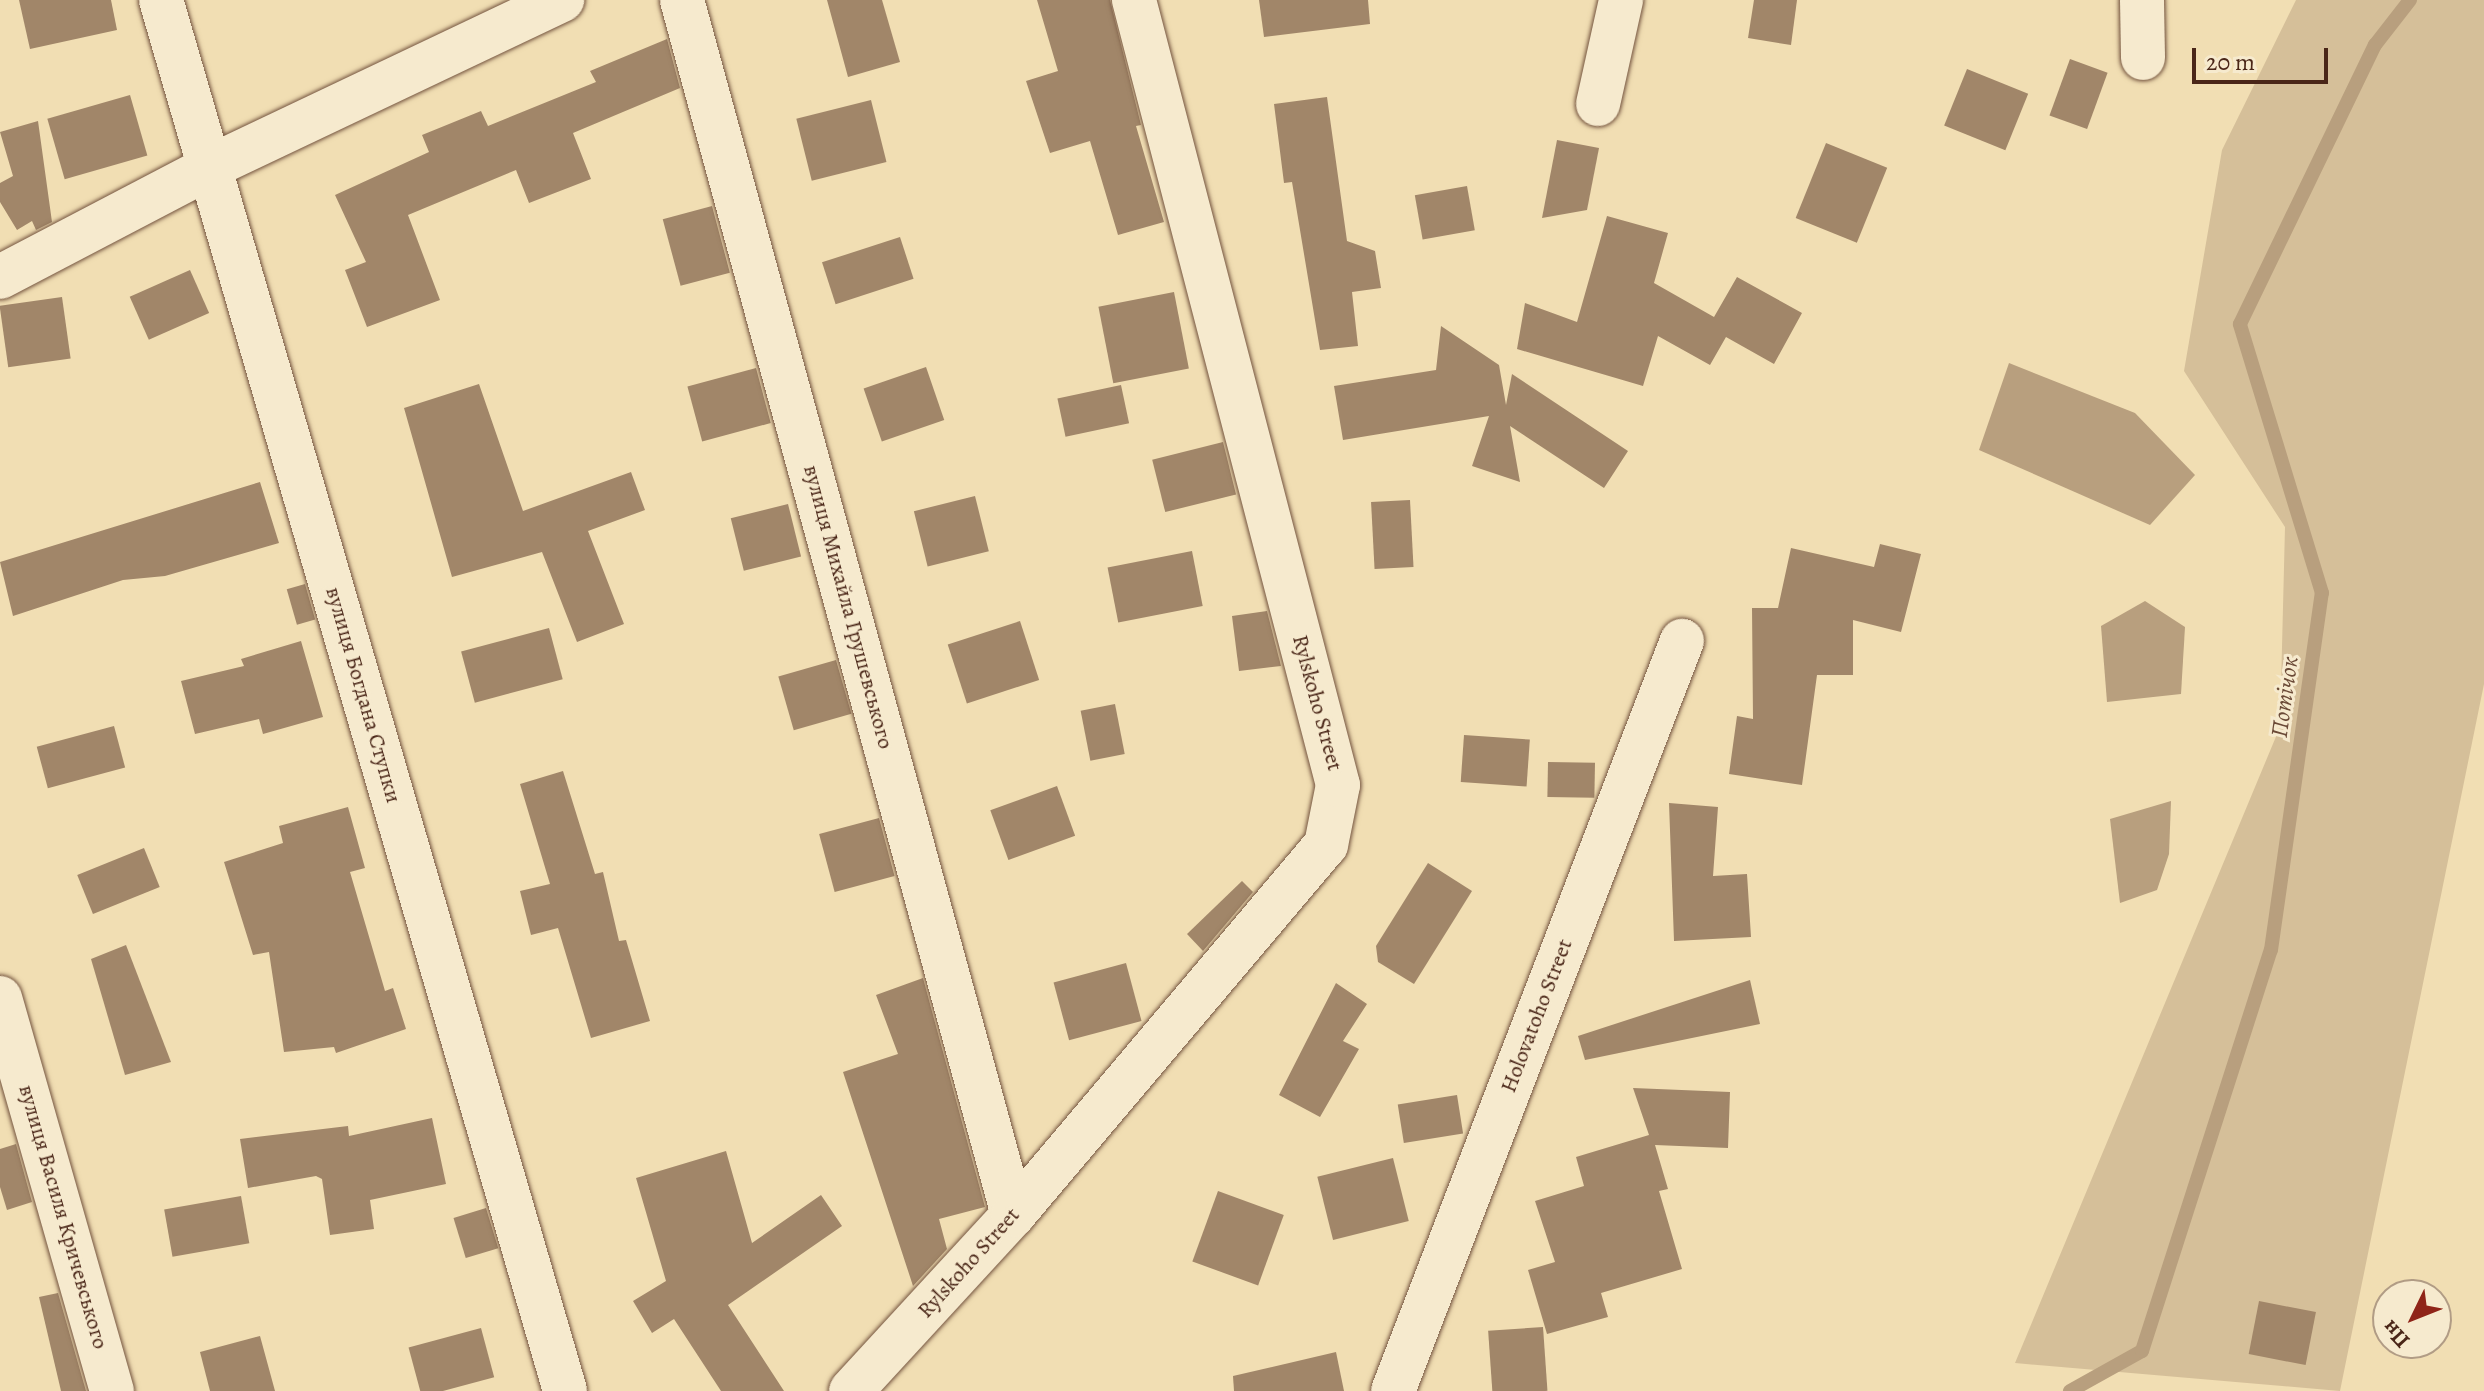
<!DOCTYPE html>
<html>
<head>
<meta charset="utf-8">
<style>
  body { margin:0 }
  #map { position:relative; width:2484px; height:1391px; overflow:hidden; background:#f1deb3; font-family:Alegreya,serif }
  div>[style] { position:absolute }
  .green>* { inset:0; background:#d5bf99 }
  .water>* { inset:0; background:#b89f7e }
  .stream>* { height:14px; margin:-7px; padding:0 7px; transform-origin:7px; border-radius:7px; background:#b89f7e }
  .building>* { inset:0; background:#a18669; transform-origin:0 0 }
  .roads { filter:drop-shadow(0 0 2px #74543f) drop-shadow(0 0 2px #74543f) }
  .street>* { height:44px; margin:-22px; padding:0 22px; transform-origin:22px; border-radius:22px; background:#f6eace }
  .secondary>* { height:44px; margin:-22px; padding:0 22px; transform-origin:22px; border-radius:22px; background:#f6eace }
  span { translate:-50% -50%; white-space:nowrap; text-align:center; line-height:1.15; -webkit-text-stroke:6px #f6eace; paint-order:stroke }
  .street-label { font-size:22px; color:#4a2618 }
  .water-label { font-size:24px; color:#6b4a37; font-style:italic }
  .north { position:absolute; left:2372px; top:1279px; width:80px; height:80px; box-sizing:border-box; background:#f6eace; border:2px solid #b19c85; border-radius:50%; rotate:227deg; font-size:22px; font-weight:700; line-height:32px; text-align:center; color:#4a2618 }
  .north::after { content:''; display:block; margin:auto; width:28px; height:36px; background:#8f2418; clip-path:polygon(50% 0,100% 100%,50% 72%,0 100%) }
  .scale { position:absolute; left:2192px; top:48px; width:136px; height:36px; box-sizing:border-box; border:4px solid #4a2618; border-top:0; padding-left:10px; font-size:24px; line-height:28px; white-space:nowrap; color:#4a2618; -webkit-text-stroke:6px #f6eace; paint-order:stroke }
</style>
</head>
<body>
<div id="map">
  <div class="green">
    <i style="clip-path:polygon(2296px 0,2484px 0,2484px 684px,2340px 1391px,2015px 1363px,2280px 727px,2285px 527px,2184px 371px,2222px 150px)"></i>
  </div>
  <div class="water">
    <i style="clip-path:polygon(2009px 363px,2135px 413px,2195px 475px,2150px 525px,1979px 450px)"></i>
    <i style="clip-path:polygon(2145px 601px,2185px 627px,2181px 694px,2107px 702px,2101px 626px)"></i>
    <i style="clip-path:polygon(2171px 801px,2169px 854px,2157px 890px,2120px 903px,2110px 819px)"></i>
  </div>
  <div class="stream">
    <i style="left:2070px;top:1391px;width:82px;rotate:-29.1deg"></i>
    <i style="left:2142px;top:1351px;width:421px;rotate:-72.2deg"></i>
    <i style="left:2271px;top:950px;width:361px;rotate:-81.9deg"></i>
    <i style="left:2322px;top:593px;width:281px;rotate:-107deg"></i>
    <i style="left:2240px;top:324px;width:310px;rotate:-64.2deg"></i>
    <i style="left:2375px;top:45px;width:57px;rotate:-52.1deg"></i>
  </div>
  <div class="building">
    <i style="clip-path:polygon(19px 0,111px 0,117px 30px,30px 49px)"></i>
    <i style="clip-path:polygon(827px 0,882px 0,900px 62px,848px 77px)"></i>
    <i style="clip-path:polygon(1037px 0,1110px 0,1141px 125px,1136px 126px,1164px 222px,1118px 235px,1090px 141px,1050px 153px,1026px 81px,1058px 71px)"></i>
    <i style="clip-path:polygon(1259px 0,1368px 0,1370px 24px,1264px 37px)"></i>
    <i style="clip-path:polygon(1754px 0,1797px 0,1791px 45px,1748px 38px)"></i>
    <i style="clip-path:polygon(667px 39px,680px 88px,573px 133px,591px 179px,529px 203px,516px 170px,408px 215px,440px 300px,367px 327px,345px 270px,366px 262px,335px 195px,429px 152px,422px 135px,481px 111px,488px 126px,596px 82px,590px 71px)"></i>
    <i style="left:2070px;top:59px;width:40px;height:60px;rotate:20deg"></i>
    <i style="left:1967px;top:69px;width:66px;height:61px;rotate:22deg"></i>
    <i style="left:130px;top:95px;width:63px;height:86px;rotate:74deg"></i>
    <i style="clip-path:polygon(1327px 97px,1347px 241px,1375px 251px,1381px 288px,1352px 292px,1358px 346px,1320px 350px,1292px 182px,1284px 183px,1274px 104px)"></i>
    <i style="left:871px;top:100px;width:64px;height:77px;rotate:76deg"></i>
    <i style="clip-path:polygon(38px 121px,52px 222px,36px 230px,32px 221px,17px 230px,0 202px,0 183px,13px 176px,0 132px)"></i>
    <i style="clip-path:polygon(1557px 140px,1599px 148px,1587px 210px,1542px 218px)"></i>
    <i style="left:1826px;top:143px;width:66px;height:81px;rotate:22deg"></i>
    <i style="left:1467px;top:186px;width:45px;height:53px;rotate:80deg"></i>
    <i style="left:712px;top:206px;width:69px;height:51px;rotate:75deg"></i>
    <i style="clip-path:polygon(1607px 216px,1668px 233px,1654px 283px,1714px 317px,1737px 277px,1802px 313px,1774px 364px,1726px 337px,1710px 365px,1658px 336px,1643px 386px,1517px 349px,1525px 303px,1577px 322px)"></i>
    <i style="left:900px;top:237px;width:44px;height:82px;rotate:72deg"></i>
    <i style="left:190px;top:270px;width:47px;height:66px;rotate:66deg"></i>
    <i style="left:1174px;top:292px;width:78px;height:77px;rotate:79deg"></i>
    <i style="left:62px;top:297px;width:62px;height:63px;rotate:82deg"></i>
    <i style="clip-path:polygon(1441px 326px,1499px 365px,1506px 405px,1512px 374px,1628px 451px,1604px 488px,1510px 426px,1520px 482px,1472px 466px,1489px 416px,1343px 440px,1334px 386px,1436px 370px)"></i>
    <i style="left:926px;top:367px;width:56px;height:66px;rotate:71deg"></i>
    <i style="left:756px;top:368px;width:57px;height:71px;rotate:75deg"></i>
    <i style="clip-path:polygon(479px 384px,523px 511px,631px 472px,645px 510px,588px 531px,624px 624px,577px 642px,542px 552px,452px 577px,404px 408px)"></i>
    <i style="left:1121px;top:385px;width:39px;height:65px;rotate:78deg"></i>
    <i style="left:1223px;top:442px;width:54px;height:73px;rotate:76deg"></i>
    <i style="clip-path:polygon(260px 482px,279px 543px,165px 576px,123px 580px,13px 616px,0 562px)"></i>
    <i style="left:975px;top:496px;width:57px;height:63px;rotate:76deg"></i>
    <i style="left:1410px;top:500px;width:67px;height:39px;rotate:87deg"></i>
    <i style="left:788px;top:504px;width:54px;height:59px;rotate:76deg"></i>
    <i style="clip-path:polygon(1880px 544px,1921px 554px,1901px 632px,1853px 620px,1853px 675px,1817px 675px,1802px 785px,1729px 774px,1737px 716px,1753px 719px,1752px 608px,1778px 608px,1791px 548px,1874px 567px)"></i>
    <i style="left:1192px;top:551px;width:56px;height:86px;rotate:79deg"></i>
    <i style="left:305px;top:584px;width:37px;height:19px;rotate:74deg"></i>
    <i style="clip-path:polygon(1267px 611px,1281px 666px,1239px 671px,1232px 616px)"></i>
    <i style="left:1020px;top:621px;width:62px;height:76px;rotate:72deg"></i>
    <i style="left:549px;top:628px;width:53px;height:91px;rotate:75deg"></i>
    <i style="clip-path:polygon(301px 641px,323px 717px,263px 734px,259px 719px,195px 734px,181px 681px,244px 666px,241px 659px)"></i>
    <i style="left:836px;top:660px;width:56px;height:60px;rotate:74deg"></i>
    <i style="left:1115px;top:704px;width:51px;height:35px;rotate:79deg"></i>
    <i style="left:114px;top:726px;width:43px;height:80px;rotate:75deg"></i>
    <i style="left:1464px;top:735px;width:66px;height:47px;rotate:4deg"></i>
    <i style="left:1548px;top:762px;width:47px;height:35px;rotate:1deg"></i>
    <i style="clip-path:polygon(563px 771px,595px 874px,603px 872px,619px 941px,626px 940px,650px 1021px,591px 1038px,558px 928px,531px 935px,520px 891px,550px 884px,520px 784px)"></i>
    <i style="left:1057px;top:786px;width:53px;height:71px;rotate:70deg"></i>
    <i style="clip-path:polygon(1669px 803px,1718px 807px,1713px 876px,1747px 874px,1751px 937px,1674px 941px)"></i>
    <i style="clip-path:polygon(348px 807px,365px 868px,350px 872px,385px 991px,393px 988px,406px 1029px,336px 1053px,334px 1047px,284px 1052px,269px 952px,253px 955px,224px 862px,283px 843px,279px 826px)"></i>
    <i style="left:879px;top:818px;width:60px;height:62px;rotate:75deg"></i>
    <i style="left:144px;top:848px;width:42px;height:72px;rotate:68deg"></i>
    <i style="clip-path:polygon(1428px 863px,1472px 891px,1414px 984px,1378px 962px,1376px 946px)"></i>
    <i style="clip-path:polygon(1242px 881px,1253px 892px,1203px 951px,1187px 934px)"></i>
    <i style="clip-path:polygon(126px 945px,171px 1062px,125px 1075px,91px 959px)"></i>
    <i style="left:1126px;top:963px;width:60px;height:75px;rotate:75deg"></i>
    <i style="clip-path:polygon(923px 978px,985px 1207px,939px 1219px,947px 1249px,913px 1286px,843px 1072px,898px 1054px,876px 995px)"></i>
    <i style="clip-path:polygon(1750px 980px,1760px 1024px,1585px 1060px,1578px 1036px)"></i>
    <i style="clip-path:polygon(1336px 983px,1367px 1004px,1343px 1041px,1359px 1049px,1320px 1117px,1279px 1095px)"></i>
    <i style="clip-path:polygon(1633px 1088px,1730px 1092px,1728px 1148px,1655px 1145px,1668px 1189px,1659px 1191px,1682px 1269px,1601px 1293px,1608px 1317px,1547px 1334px,1528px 1270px,1555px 1262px,1535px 1201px,1584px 1186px,1576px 1157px,1649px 1135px)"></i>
    <i style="left:1457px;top:1095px;width:39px;height:60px;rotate:81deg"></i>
    <i style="clip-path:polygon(432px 1118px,446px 1184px,370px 1200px,374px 1229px,330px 1235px,322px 1179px,316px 1176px,248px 1188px,240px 1139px,348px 1126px,349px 1136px)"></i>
    <i style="clip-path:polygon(16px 1144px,32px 1202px,7px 1210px,0 1187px,0 1149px)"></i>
    <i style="clip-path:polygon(726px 1151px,752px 1243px,821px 1195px,842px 1226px,728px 1305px,784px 1391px,721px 1391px,674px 1319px,652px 1333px,633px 1301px,666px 1281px,636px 1178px)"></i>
    <i style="left:1393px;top:1158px;width:65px;height:78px;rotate:76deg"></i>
    <i style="left:1218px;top:1191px;width:70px;height:75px;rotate:20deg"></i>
    <i style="left:241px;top:1196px;width:48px;height:78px;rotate:80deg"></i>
    <i style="left:486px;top:1208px;width:42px;height:34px;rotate:73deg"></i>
    <i style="clip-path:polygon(58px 1293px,86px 1391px,61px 1391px,39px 1297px)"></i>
    <i style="left:2259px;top:1301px;width:58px;height:54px;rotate:11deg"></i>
    <i style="left:1543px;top:1327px;width:64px;height:55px;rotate:86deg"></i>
    <i style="left:481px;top:1328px;width:51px;height:75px;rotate:75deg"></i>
    <i style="clip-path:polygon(260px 1336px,275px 1391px,210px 1391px,200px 1352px)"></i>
    <i style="clip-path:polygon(1336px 1352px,1344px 1391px,1234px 1391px,1233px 1376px)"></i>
  </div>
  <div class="roads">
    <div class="street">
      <i style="left:682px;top:0;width:1259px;rotate:74.76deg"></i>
      <i style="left:2142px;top:0;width:58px;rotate:89deg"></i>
      <i style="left:1598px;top:104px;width:107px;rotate:-77.5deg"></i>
      <i style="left:0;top:277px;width:237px;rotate:-27.6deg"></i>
      <i style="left:210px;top:167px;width:390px;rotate:-25.4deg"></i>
      <i style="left:0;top:998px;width:409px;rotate:74.1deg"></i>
      <i style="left:851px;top:1391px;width:239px;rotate:-47.4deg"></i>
      <i style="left:1013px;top:1215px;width:485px;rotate:-49.8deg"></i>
      <i style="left:1326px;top:845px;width:61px;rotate:-78.7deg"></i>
      <i style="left:1338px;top:785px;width:811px;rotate:-104.57deg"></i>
      <i style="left:1393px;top:1391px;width:804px;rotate:-68.93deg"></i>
    </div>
    <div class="secondary">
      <i style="left:161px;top:0;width:1448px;rotate:73.8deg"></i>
    </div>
  </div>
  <div class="street-label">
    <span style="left:848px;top:607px;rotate:75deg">вулиця Михайла Грушевського</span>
    <span style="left:363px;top:695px;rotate:74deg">вулиця Богдана Ступки</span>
    <span style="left:1317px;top:703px;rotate:75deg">Rylskoho Street</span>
    <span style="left:1537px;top:1016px;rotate:-69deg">Holovatoho Street</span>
    <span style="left:63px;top:1217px;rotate:74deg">вулиця Василя Кричевського</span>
    <span style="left:969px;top:1263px;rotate:-48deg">Rylskoho Street</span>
  </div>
  <div class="water-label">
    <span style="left:2285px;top:697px;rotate:-82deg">Потічок</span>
  </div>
  <div class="north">Пн</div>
  <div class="scale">20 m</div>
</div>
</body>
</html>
